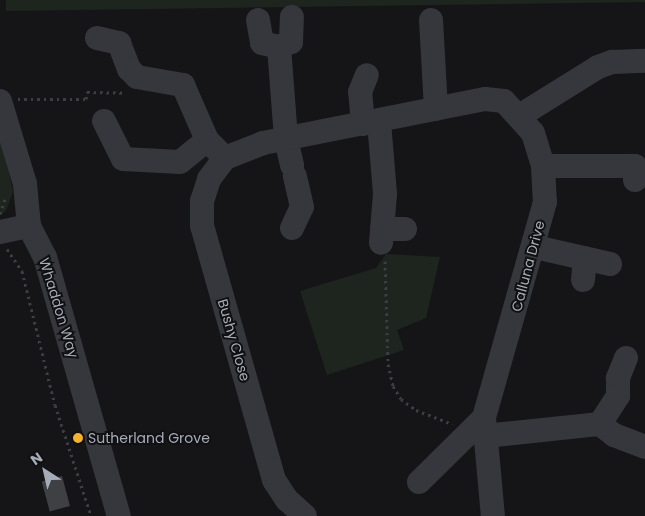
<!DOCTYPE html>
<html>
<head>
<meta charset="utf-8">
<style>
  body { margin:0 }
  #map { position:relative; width:645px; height:516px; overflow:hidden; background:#151517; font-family:Poppins,sans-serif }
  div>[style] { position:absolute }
  .green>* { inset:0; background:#1d251e }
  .building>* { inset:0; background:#3f4044; transform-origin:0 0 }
  .path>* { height:3px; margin-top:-1.5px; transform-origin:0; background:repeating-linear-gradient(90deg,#3c3e43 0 2.5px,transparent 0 6.5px) }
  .minor>* { height:24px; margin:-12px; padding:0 12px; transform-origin:12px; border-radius:12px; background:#36373c }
  .dots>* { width:14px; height:14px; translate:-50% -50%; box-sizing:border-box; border:2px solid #101012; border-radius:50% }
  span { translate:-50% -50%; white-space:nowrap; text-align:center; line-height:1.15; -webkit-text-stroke:4px #101012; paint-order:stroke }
  .street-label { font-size:14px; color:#a6acb7 }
  .poi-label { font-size:14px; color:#a6acb7 }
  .left { translate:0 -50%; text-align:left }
  .north { position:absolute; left:20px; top:446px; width:50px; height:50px; -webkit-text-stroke:4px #101012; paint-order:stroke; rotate:325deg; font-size:14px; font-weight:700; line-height:20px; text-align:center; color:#a6acb7 }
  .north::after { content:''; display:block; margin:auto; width:18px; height:22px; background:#a6acb7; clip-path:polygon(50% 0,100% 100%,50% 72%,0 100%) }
</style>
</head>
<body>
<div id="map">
  <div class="green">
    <i style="clip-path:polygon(6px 0,645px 0,645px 2px,6px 11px)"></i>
    <i style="clip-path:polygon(0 125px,13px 192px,6px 211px,0 215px)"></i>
    <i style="clip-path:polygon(386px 254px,440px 257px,426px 318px,397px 330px,404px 350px,327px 375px,300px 291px,376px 268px)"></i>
  </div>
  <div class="building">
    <i style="left:62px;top:476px;width:31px;height:21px;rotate:75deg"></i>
  </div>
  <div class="path">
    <i style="left:18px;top:99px;width:68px"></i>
    <i style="left:86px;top:99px;width:7px;rotate:-82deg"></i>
    <i style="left:87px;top:92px;width:39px;rotate:1deg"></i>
    <i style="left:0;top:214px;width:19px;rotate:-72deg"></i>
    <i style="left:7px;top:249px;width:27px;rotate:56deg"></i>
    <i style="left:22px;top:271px;width:138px;rotate:76.2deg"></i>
    <i style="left:55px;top:405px;width:117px;rotate:72deg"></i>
    <i style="left:385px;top:261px;width:103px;rotate:88.3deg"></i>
    <i style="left:388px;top:364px;width:23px;rotate:77deg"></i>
    <i style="left:393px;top:386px;width:15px;rotate:58deg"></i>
    <i style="left:401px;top:399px;width:19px;rotate:36deg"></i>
    <i style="left:416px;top:410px;width:39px;rotate:21deg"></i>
  </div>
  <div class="minor">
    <i style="left:258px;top:20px;width:23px;rotate:80deg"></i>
    <i style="left:262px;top:43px;width:17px;rotate:13deg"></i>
    <i style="left:279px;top:47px;width:13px;rotate:-23deg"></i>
    <i style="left:291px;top:42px;width:25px;rotate:-88deg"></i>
    <i style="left:431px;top:20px;width:89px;rotate:86.8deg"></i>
    <i style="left:97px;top:38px;width:23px;rotate:13deg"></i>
    <i style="left:119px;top:43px;width:28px;rotate:69deg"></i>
    <i style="left:129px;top:69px;width:11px;rotate:45deg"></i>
    <i style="left:137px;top:77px;width:47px;rotate:9.9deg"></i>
    <i style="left:183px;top:85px;width:60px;rotate:66.4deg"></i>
    <i style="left:207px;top:140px;width:25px;rotate:45deg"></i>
    <i style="left:279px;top:47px;width:92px;rotate:85.6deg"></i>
    <i style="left:286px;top:139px;width:27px;rotate:77deg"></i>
    <i style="left:0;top:101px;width:87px;rotate:73.2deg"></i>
    <i style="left:25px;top:184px;width:42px;rotate:84.6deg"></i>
    <i style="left:29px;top:226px;width:35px;rotate:63deg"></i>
    <i style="left:45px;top:257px;width:269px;rotate:74.1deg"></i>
    <i style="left:521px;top:115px;width:91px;rotate:-31.9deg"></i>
    <i style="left:598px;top:67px;width:15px;rotate:-20deg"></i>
    <i style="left:612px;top:62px;width:33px;rotate:-2deg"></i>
    <i style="left:104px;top:121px;width:42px;rotate:63.4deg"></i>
    <i style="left:123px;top:159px;width:57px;rotate:3deg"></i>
    <i style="left:180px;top:162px;width:35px;rotate:-39deg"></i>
    <i style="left:379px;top:122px;width:72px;rotate:85.2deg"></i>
    <i style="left:385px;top:194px;width:49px;rotate:94.7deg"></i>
    <i style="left:363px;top:124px;width:32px;rotate:-95deg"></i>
    <i style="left:360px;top:92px;width:18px;rotate:-68deg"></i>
    <i style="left:543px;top:166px;width:92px"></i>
    <i style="left:635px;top:166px;width:14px;rotate:90deg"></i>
    <i style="left:292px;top:228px;width:23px;rotate:-65deg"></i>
    <i style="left:302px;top:207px;width:32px;rotate:-103deg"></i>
    <i style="left:382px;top:229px;width:23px"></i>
    <i style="left:0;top:232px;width:30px;rotate:-12deg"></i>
    <i style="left:535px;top:247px;width:77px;rotate:12.8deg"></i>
    <i style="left:583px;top:280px;width:22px;rotate:-85deg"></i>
    <i style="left:626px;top:358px;width:22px;rotate:112deg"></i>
    <i style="left:618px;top:378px;width:18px;rotate:90deg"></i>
    <i style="left:618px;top:396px;width:33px;rotate:123deg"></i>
    <i style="left:600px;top:424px;width:18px;rotate:38deg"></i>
    <i style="left:614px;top:435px;width:33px;rotate:21deg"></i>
    <i style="left:485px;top:436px;width:116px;rotate:-6deg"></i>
    <i style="left:419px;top:482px;width:91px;rotate:-44.6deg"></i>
    <i style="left:305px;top:516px;width:24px;rotate:-138deg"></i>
    <i style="left:287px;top:500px;width:24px;rotate:-123deg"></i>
    <i style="left:274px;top:480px;width:264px;rotate:-105.8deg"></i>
    <i style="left:202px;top:226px;width:25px;rotate:-90deg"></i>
    <i style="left:202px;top:201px;width:23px;rotate:-72deg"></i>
    <i style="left:209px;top:179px;width:26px;rotate:-53deg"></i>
    <i style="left:225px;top:158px;width:41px;rotate:-21.5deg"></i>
    <i style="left:263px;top:143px;width:226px;rotate:-11.2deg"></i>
    <i style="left:485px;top:99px;width:19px;rotate:6deg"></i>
    <i style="left:504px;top:101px;width:43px;rotate:47.8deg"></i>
    <i style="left:533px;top:133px;width:34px;rotate:73deg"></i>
    <i style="left:543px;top:166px;width:36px;rotate:87deg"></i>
    <i style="left:545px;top:202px;width:224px;rotate:105.8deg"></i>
    <i style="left:484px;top:418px;width:98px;rotate:84.8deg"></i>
  </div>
  <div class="dots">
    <i style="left:78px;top:438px;background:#f5b12e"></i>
  </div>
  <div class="street-label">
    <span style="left:528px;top:266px;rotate:-75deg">Calluna Drive</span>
    <span style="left:59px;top:308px;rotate:73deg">Whaddon Way</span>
    <span style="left:234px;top:340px;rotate:74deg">Bushy Close</span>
  </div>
  <div class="poi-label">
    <span class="left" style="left:88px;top:438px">Sutherland Grove</span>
  </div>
  <div class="north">N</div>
</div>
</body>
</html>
